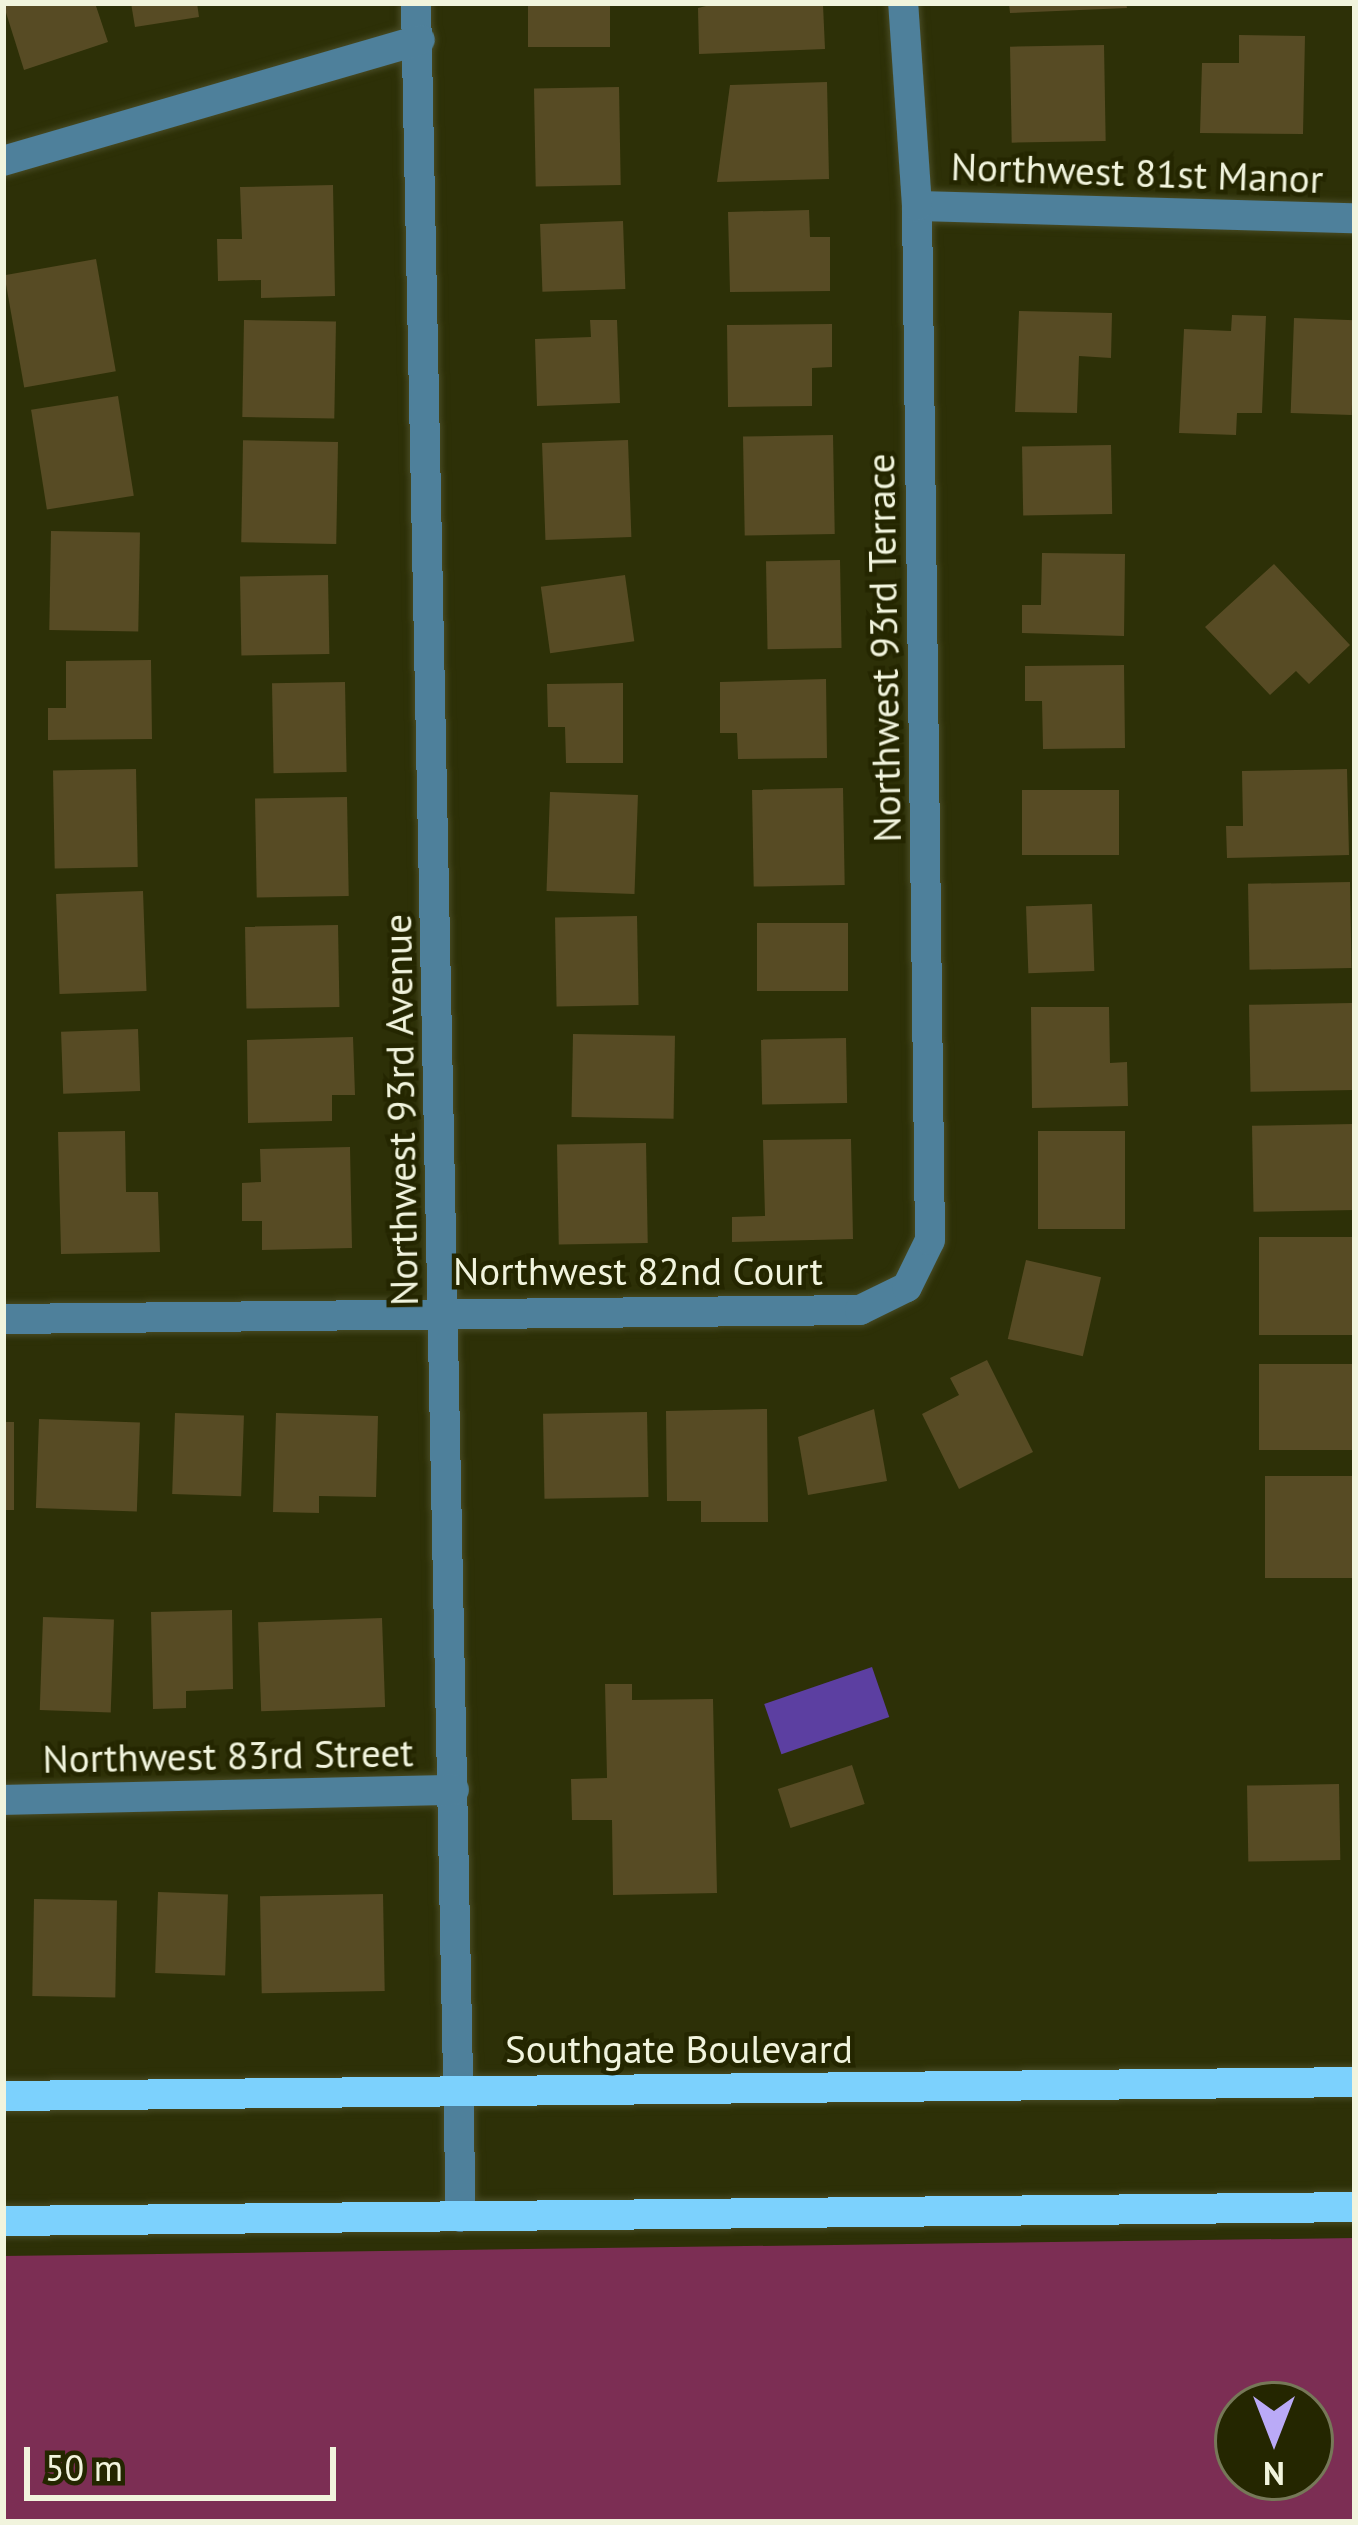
<!DOCTYPE html>
<html>
<head>
<meta charset="utf-8">
<style>
  body { margin:0 }
  #map { position:relative; width:1358px; height:2525px; overflow:hidden; background:#2d3007; font-family:"PT Sans",sans-serif }
  div>[style] { position:absolute }
  .green>* { inset:0; background:#7c2e54 }
  .water>* { inset:0; background:#5c3fa1; transform-origin:0 0 }
  .building>* { inset:0; background:#574b24; transform-origin:0 0 }
  .roads { filter:drop-shadow(0 0 3px #484b25) drop-shadow(0 0 3px #484b25) }
  .minor>* { height:30px; margin:-15px; padding:0 15px; transform-origin:15px; border-radius:15px; background:#4e809b }
  .major>* { height:30px; margin:-15px; padding:0 15px; transform-origin:15px; border-radius:15px; background:#7cd1fd }
  span { translate:-50% -50%; white-space:nowrap; text-align:center; line-height:1.15; -webkit-text-stroke:9px #242600; paint-order:stroke }
  .street-label { font-size:39px; color:#f1f4dd }
  .frame { position:absolute; inset:0; border:6px solid #f1f4dd; pointer-events:none }
  .north { position:absolute; left:1214px; top:2381px; width:120px; height:120px; box-sizing:border-box; background:#242600; border:3px solid #767858; border-radius:50%; rotate:180deg; font-size:33px; font-weight:700; line-height:48px; text-align:center; color:#f1f4dd }
  .north::after { content:''; display:block; margin:auto; width:42px; height:54px; background:#baaaf7; clip-path:polygon(50% 0,100% 100%,50% 72%,0 100%) }
  .scale { position:absolute; left:24px; top:2447px; width:312px; height:54px; box-sizing:border-box; border:6px solid #f1f4dd; border-top:0; padding-left:15px; font-size:36px; line-height:42px; white-space:nowrap; color:#f1f4dd; -webkit-text-stroke:9px #242600; paint-order:stroke }
</style>
</head>
<body>
<div id="map">
  <div class="green">
    <i style="clip-path:polygon(evenodd,1355px 2238px,1355px 2522px,3px 2522px,3px 2256px,1355px 2238px,1238px 2405px,1310px 2405px,1310px 2477px,1238px 2477px,1238px 2405px)"></i>
  </div>
  <div class="water">
    <i style="left:872px;top:1667px;width:53px;height:114px;rotate:71deg"></i>
  </div>
  <div class="building">
    <i style="clip-path:polygon(3px 3px,95px 3px,108px 42px,24px 70px)"></i>
    <i style="clip-path:polygon(131px 3px,197px 3px,199px 17px,135px 27px)"></i>
    <i style="left:528px;top:3px;width:82px;height:44px"></i>
    <i style="clip-path:polygon(718px 3px,823px 5px,825px 49px,699px 54px,698px 8px)"></i>
    <i style="clip-path:polygon(1009px 3px,1126px 3px,1127px 8px,1010px 13px)"></i>
    <i style="clip-path:polygon(1239px 35px,1305px 36px,1303px 134px,1200px 133px,1202px 63px,1239px 63px)"></i>
    <i style="left:1104px;top:45px;width:96px;height:94px;rotate:89deg"></i>
    <i style="clip-path:polygon(827px 82px,829px 179px,717px 182px,730px 85px)"></i>
    <i style="left:619px;top:87px;width:98px;height:85px;rotate:89deg"></i>
    <i style="clip-path:polygon(333px 185px,335px 296px,261px 298px,261px 280px,218px 281px,217px 239px,242px 239px,240px 187px)"></i>
    <i style="clip-path:polygon(809px 210px,810px 237px,830px 237px,830px 291px,730px 292px,728px 212px)"></i>
    <i style="left:623px;top:221px;width:68px;height:83px;rotate:88deg"></i>
    <i style="left:96px;top:259px;width:114px;height:93px;rotate:80deg"></i>
    <i style="clip-path:polygon(1019px 311px,1112px 313px,1111px 358px,1079px 356px,1077px 413px,1015px 412px)"></i>
    <i style="clip-path:polygon(1232px 315px,1266px 316px,1262px 413px,1237px 413px,1236px 435px,1179px 433px,1184px 329px,1231px 331px)"></i>
    <i style="left:1294px;top:318px;width:61px;height:95px;rotate:2deg"></i>
    <i style="left:244px;top:320px;width:92px;height:97px;rotate:1deg"></i>
    <i style="clip-path:polygon(590px 320px,617px 320px,620px 403px,537px 406px,535px 339px,591px 337px)"></i>
    <i style="clip-path:polygon(832px 324px,832px 367px,812px 368px,812px 406px,728px 407px,727px 325px)"></i>
    <i style="left:118px;top:396px;width:101px;height:88px;rotate:81deg"></i>
    <i style="left:833px;top:435px;width:99px;height:90px;rotate:89deg"></i>
    <i style="left:628px;top:440px;width:97px;height:86px;rotate:88deg"></i>
    <i style="left:338px;top:442px;width:102px;height:95px;rotate:91deg"></i>
    <i style="left:1111px;top:445px;width:69px;height:89px;rotate:89deg"></i>
    <i style="left:51px;top:531px;width:89px;height:99px;rotate:1deg"></i>
    <i style="clip-path:polygon(1042px 553px,1125px 554px,1124px 636px,1022px 633px,1022px 605px,1041px 605px)"></i>
    <i style="left:840px;top:560px;width:88px;height:74px;rotate:89deg"></i>
    <i style="clip-path:polygon(1274px 564px,1350px 645px,1309px 684px,1296px 671px,1270px 695px,1205px 627px)"></i>
    <i style="left:328px;top:575px;width:79px;height:88px;rotate:89deg"></i>
    <i style="left:625px;top:575px;width:67px;height:85px;rotate:82deg"></i>
    <i style="clip-path:polygon(151px 660px,152px 739px,48px 740px,48px 708px,66px 708px,66px 661px)"></i>
    <i style="clip-path:polygon(1124px 665px,1125px 748px,1043px 749px,1042px 701px,1025px 701px,1025px 666px)"></i>
    <i style="clip-path:polygon(826px 679px,827px 758px,738px 759px,737px 733px,720px 733px,720px 682px)"></i>
    <i style="left:345px;top:682px;width:90px;height:73px;rotate:89deg"></i>
    <i style="clip-path:polygon(623px 683px,623px 763px,566px 763px,565px 727px,548px 727px,547px 684px)"></i>
    <i style="left:136px;top:769px;width:98px;height:83px;rotate:89deg"></i>
    <i style="clip-path:polygon(1347px 769px,1349px 855px,1227px 858px,1226px 826px,1243px 826px,1242px 771px)"></i>
    <i style="left:843px;top:788px;width:97px;height:91px;rotate:89deg"></i>
    <i style="left:1119px;top:790px;width:65px;height:97px;rotate:90deg"></i>
    <i style="left:550px;top:792px;width:88px;height:99px;rotate:2deg"></i>
    <i style="left:347px;top:797px;width:99px;height:92px;rotate:89deg"></i>
    <i style="left:1350px;top:882px;width:86px;height:102px;rotate:89deg"></i>
    <i style="left:143px;top:891px;width:100px;height:87px;rotate:88deg"></i>
    <i style="left:1092px;top:904px;width:67px;height:66px;rotate:88deg"></i>
    <i style="left:637px;top:916px;width:89px;height:82px;rotate:89deg"></i>
    <i style="left:757px;top:923px;width:91px;height:68px"></i>
    <i style="left:338px;top:925px;width:82px;height:93px;rotate:89deg"></i>
    <i style="left:1352px;top:1003px;width:87px;height:103px;rotate:89deg"></i>
    <i style="clip-path:polygon(1031px 1007px,1109px 1007px,1110px 1063px,1127px 1062px,1128px 1106px,1032px 1108px)"></i>
    <i style="left:138px;top:1029px;width:62px;height:77px;rotate:88deg"></i>
    <i style="left:573px;top:1034px;width:102px;height:83px;rotate:1deg"></i>
    <i style="clip-path:polygon(353px 1037px,355px 1095px,332px 1095px,332px 1121px,248px 1123px,247px 1040px)"></i>
    <i style="left:846px;top:1038px;width:65px;height:85px;rotate:89deg"></i>
    <i style="left:1354px;top:1124px;width:86px;height:102px;rotate:89deg"></i>
    <i style="clip-path:polygon(125px 1131px,126px 1192px,158px 1192px,160px 1252px,61px 1254px,58px 1132px)"></i>
    <i style="left:1038px;top:1131px;width:87px;height:98px"></i>
    <i style="clip-path:polygon(851px 1139px,853px 1239px,732px 1242px,732px 1217px,765px 1216px,763px 1140px)"></i>
    <i style="left:646px;top:1143px;width:100px;height:89px;rotate:89deg"></i>
    <i style="clip-path:polygon(350px 1147px,352px 1248px,262px 1250px,262px 1221px,242px 1221px,242px 1183px,261px 1182px,260px 1149px)"></i>
    <i style="left:1355px;top:1237px;width:98px;height:96px;rotate:90deg"></i>
    <i style="left:1026px;top:1260px;width:77px;height:81px;rotate:13deg"></i>
    <i style="clip-path:polygon(987px 1360px,1033px 1452px,959px 1489px,922px 1414px,959px 1395px,950px 1378px)"></i>
    <i style="left:1355px;top:1364px;width:86px;height:96px;rotate:90deg"></i>
    <i style="clip-path:polygon(767px 1409px,768px 1522px,701px 1522px,701px 1501px,667px 1501px,666px 1411px)"></i>
    <i style="clip-path:polygon(874px 1409px,887px 1481px,808px 1495px,798px 1437px)"></i>
    <i style="left:647px;top:1412px;width:85px;height:104px;rotate:89deg"></i>
    <i style="left:175px;top:1413px;width:69px;height:81px;rotate:2deg"></i>
    <i style="clip-path:polygon(276px 1413px,378px 1416px,376px 1497px,319px 1496px,319px 1513px,273px 1512px)"></i>
    <i style="left:39px;top:1419px;width:101px;height:89px;rotate:2deg"></i>
    <i style="left:3px;top:1422px;width:11px;height:88px"></i>
    <i style="left:1355px;top:1476px;width:102px;height:90px;rotate:90deg"></i>
    <i style="clip-path:polygon(232px 1610px,233px 1689px,186px 1691px,186px 1708px,153px 1709px,151px 1612px)"></i>
    <i style="left:43px;top:1617px;width:71px;height:93px;rotate:2deg"></i>
    <i style="left:382px;top:1618px;width:89px;height:124px;rotate:88deg"></i>
    <i style="clip-path:polygon(605px 1684px,632px 1684px,632px 1700px,713px 1699px,717px 1893px,613px 1895px,612px 1820px,572px 1820px,571px 1779px,607px 1778px)"></i>
    <i style="left:852px;top:1765px;width:41px;height:78px;rotate:72deg"></i>
    <i style="left:1339px;top:1784px;width:76px;height:92px;rotate:89deg"></i>
    <i style="left:158px;top:1892px;width:70px;height:81px;rotate:2deg"></i>
    <i style="left:383px;top:1894px;width:97px;height:123px;rotate:89deg"></i>
    <i style="left:34px;top:1899px;width:83px;height:97px;rotate:1deg"></i>
  </div>
  <div class="roads">
    <div class="minor">
      <i style="left:416px;top:3px;width:2214px;rotate:88.84deg"></i>
      <i style="left:3px;top:161px;width:434px;rotate:-16.2deg"></i>
      <i style="left:917px;top:206px;width:438px;rotate:1.6deg"></i>
      <i style="left:3px;top:1319px;width:857px;rotate:-0.6deg"></i>
      <i style="left:860px;top:1310px;width:52px;rotate:-26.1deg"></i>
      <i style="left:907px;top:1287px;width:52px;rotate:-63.9deg"></i>
      <i style="left:930px;top:1240px;width:1034px;rotate:-90.72deg"></i>
      <i style="left:917px;top:206px;width:203px;rotate:-93.9deg"></i>
      <i style="left:3px;top:1800px;width:451px;rotate:-1.3deg"></i>
    </div>
    <div class="major">
      <i style="left:3px;top:2096px;width:1352px;rotate:-0.59deg"></i>
      <i style="left:3px;top:2221px;width:1352px;rotate:-0.59deg"></i>
    </div>
  </div>
  <div class="street-label">
    <span style="left:1137px;top:173px;rotate:2deg">Northwest 81st Manor</span>
    <span style="left:884px;top:648px;rotate:-91deg">Northwest 93rd Terrace</span>
    <span style="left:401px;top:1110px;rotate:-91deg">Northwest 93rd Avenue</span>
    <span style="left:638px;top:1271px">Northwest 82nd Court</span>
    <span style="left:228px;top:1756px;rotate:-1deg">Northwest 83rd Street</span>
    <span style="left:679px;top:2049px">Southgate Boulevard</span>
  </div>
  <div class="frame"></div>
  <div class="north">N</div>
  <div class="scale">50 m</div>
</div>
</body>
</html>
